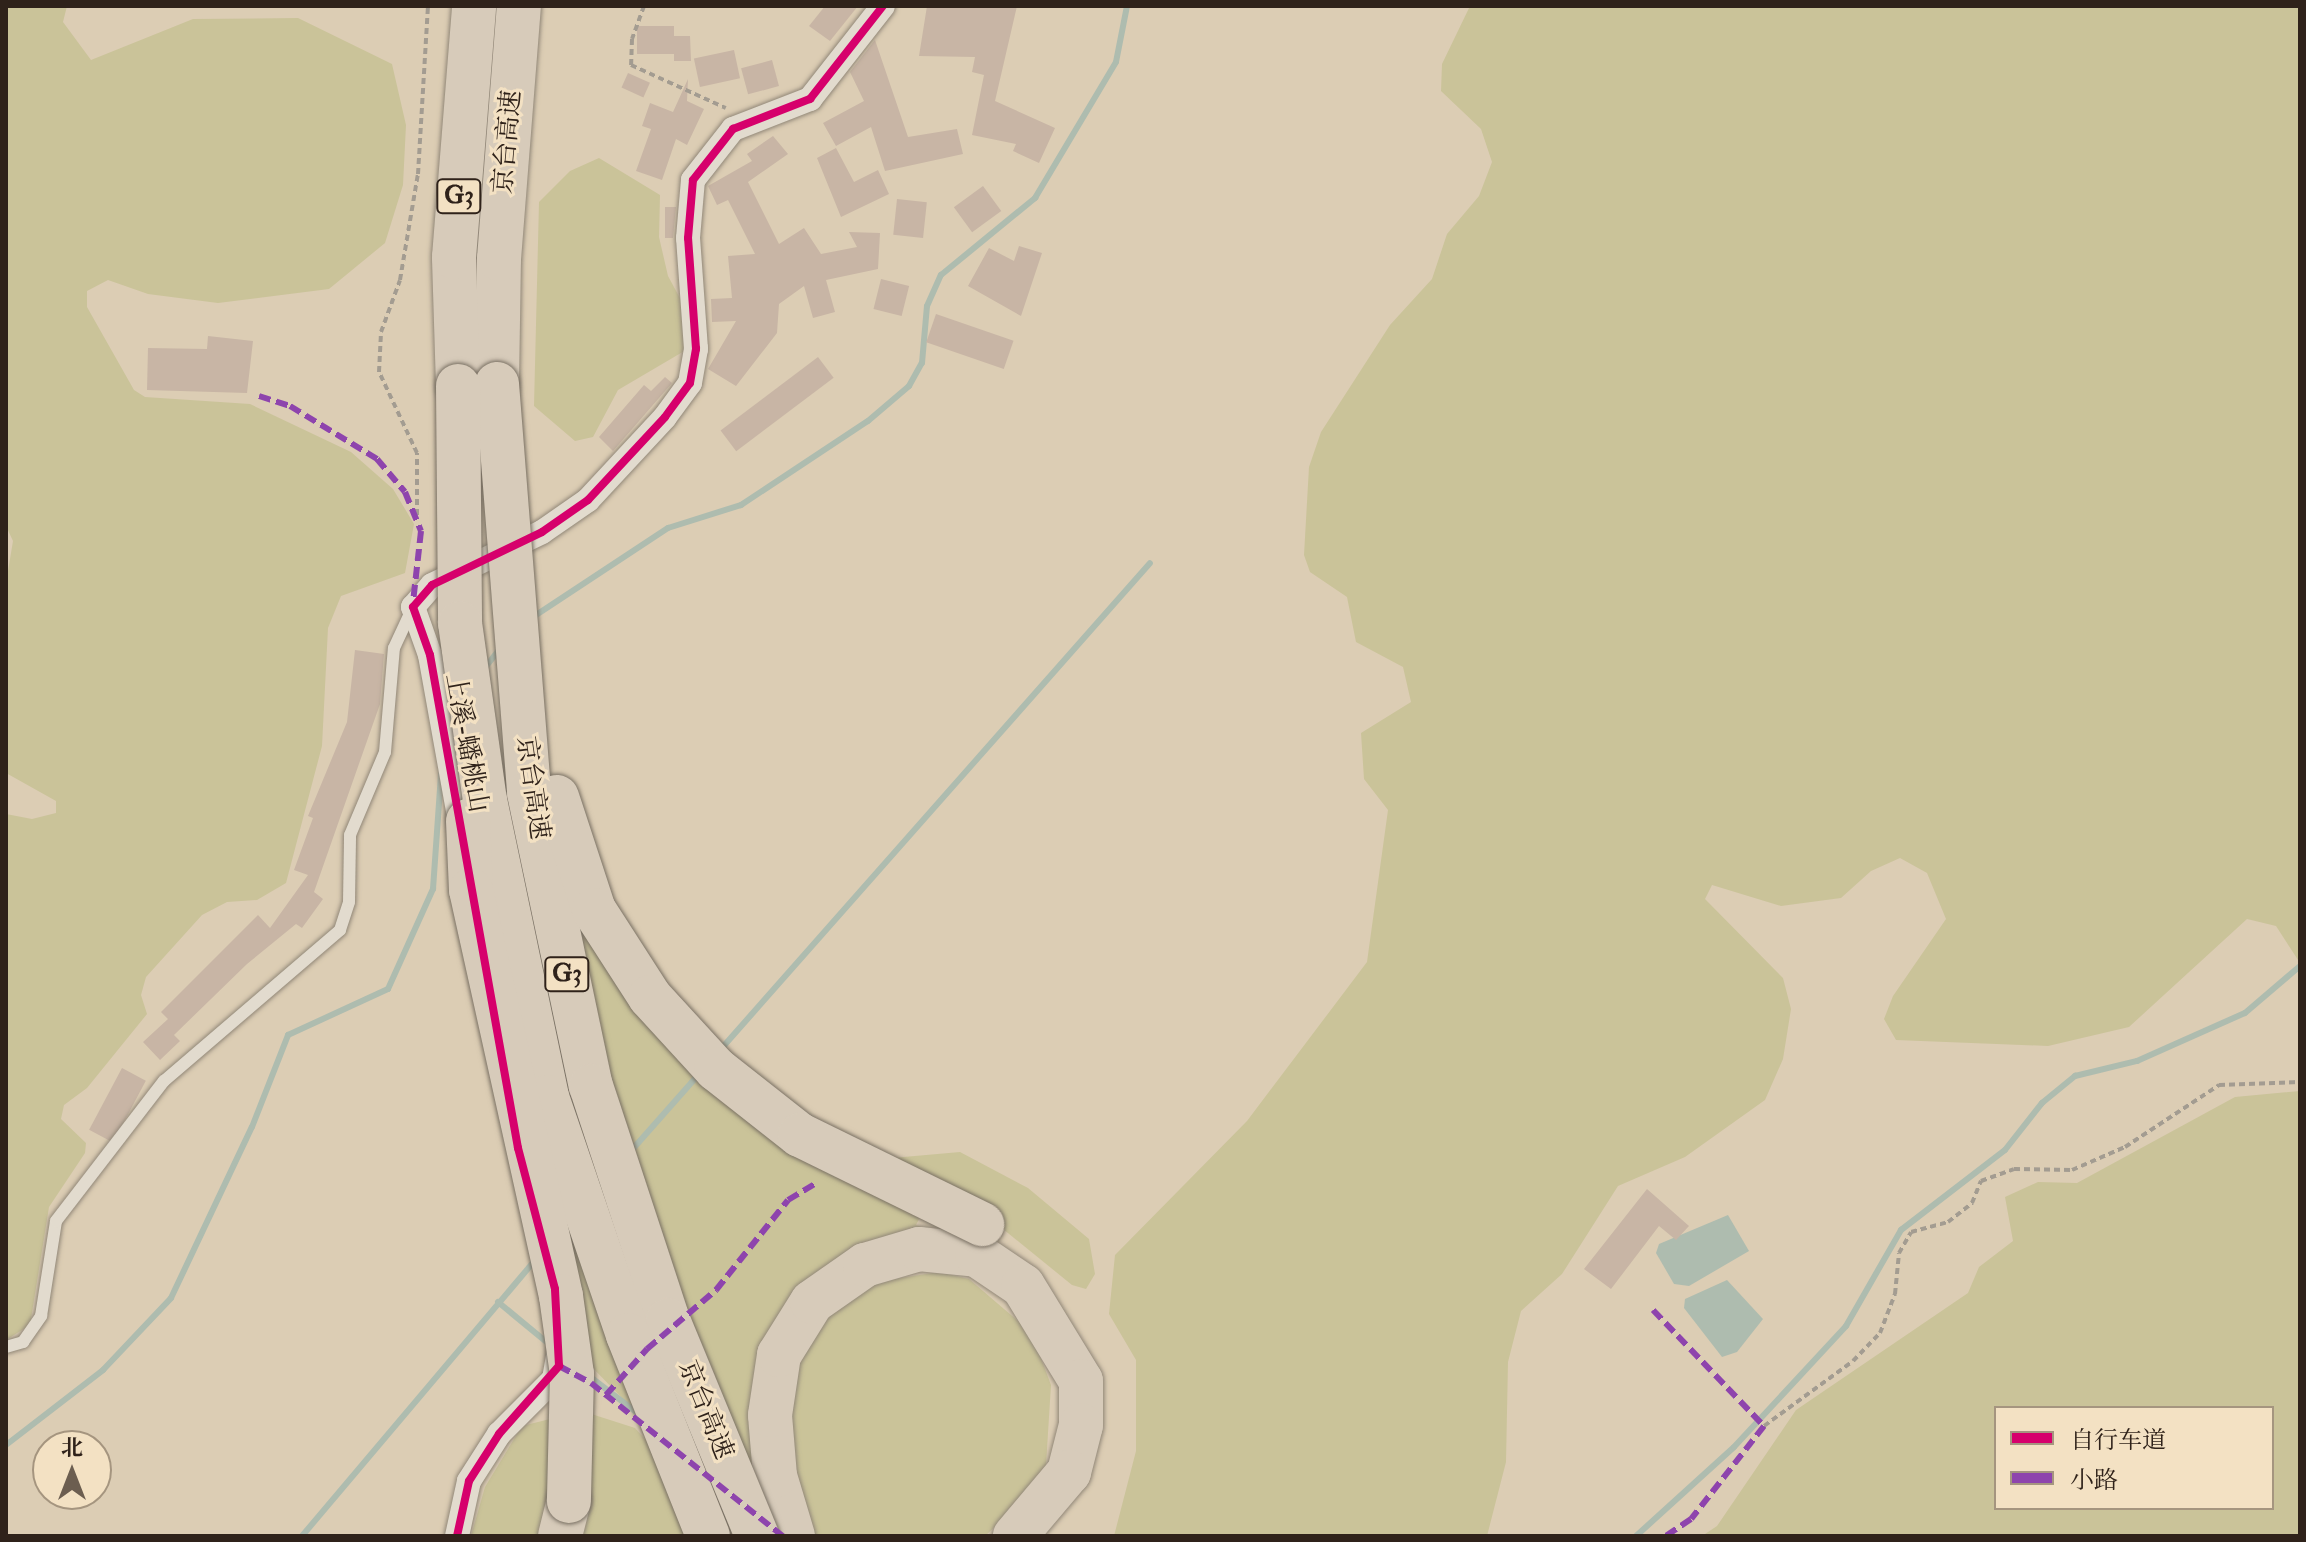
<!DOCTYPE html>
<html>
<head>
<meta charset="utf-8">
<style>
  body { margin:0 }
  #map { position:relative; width:2306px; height:1542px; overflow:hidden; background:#dccdb4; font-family:"IM FELL Double Pica","Noto Serif SC",serif }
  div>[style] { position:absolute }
  .green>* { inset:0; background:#cac399 }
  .water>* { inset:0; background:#aebcaf }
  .stream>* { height:6px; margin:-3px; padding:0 3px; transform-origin:3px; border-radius:3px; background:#aebcaf }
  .building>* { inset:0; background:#c8b5a5; transform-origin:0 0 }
  .path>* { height:4px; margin-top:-2px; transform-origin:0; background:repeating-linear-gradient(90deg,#a39c91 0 6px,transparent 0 10px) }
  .roads { filter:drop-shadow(0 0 2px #918778) drop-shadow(0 0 2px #918778) }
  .lane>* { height:12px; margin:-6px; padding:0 6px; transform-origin:6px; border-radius:6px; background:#e2dbce }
  .street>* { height:24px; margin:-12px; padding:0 12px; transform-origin:12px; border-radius:12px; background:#e2dbce }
  .highway>* { height:44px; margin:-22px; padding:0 22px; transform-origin:22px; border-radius:22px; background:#d7cbba }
  .bridges { filter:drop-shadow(0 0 2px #797063) drop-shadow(0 0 2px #797063) }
  .highway-bridge>* { height:44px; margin:-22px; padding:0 22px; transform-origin:22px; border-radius:22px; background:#d7cbba }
  .quiet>* { height:6px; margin-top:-3px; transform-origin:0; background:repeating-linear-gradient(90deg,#8e44ad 0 12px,transparent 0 18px) }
  .cycleway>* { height:8px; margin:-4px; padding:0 4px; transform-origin:4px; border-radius:4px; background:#d6006c }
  span { translate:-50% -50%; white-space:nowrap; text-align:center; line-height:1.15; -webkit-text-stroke:6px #f3e1c3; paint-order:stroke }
  .shield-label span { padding:2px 6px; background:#f3e1c3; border:2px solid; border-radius:6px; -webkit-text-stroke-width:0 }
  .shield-label { font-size:24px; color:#2f221a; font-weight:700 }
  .street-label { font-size:26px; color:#2f221a }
  .frame { position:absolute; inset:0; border:8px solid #2f221a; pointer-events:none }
  .legend { position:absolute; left:1994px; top:1406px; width:280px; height:104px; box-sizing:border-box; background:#f3e1c3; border:2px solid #a5957f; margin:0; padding:10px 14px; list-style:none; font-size:24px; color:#2f221a }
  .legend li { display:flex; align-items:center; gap:16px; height:40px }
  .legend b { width:40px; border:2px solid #a5957f }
  .north { position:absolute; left:32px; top:1430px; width:80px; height:80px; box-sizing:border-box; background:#f3e1c3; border:2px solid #a5957f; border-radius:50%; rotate:0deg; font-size:22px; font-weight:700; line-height:32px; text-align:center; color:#2f221a }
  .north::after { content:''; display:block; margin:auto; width:28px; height:36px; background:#6c5e50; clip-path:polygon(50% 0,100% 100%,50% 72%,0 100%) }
</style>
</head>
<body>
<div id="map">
  <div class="green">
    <i style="clip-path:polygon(6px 6px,67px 6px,63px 22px,91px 60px,193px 19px,298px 18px,392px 64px,406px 125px,403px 185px,385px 243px,329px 289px,218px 303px,148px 294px,108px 280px,87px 291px,87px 307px,134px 390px,145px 397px,250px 404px,351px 452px,393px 489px,414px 524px,405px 573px,341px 596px,328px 628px,322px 746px,286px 883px,257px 900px,227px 902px,202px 915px,146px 977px,141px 995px,147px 1014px,87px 1088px,64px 1105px,61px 1119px,86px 1143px,85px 1153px,49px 1207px,30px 1325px,6px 1340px,6px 814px,32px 819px,56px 813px,56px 801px,6px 773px,6px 583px,13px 541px,6px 526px)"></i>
    <i style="clip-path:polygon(1470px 6px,2300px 6px,2300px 963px,2276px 926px,2247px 919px,2129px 1027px,2048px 1046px,1896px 1040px,1884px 1019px,1893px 996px,1946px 919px,1927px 873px,1900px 858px,1871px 871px,1841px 898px,1781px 906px,1712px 885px,1705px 899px,1783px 978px,1791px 1009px,1783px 1059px,1765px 1100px,1685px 1157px,1618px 1186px,1562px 1274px,1521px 1311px,1508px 1362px,1506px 1462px,1487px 1536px,1114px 1536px,1136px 1451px,1136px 1360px,1109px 1314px,1115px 1255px,1247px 1121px,1367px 962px,1388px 810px,1364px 779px,1361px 733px,1411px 702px,1403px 667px,1356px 642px,1347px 597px,1310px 572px,1304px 555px,1309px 467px,1321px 432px,1390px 325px,1432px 279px,1447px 234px,1479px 196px,1492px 162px,1481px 129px,1441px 91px,1442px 64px)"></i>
    <i style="clip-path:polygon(599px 158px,660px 195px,659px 237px,668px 276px,688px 313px,686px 350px,618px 390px,593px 437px,575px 441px,534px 406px,539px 202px,570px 171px)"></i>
    <i style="clip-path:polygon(586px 937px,805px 1129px,881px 1159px,960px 1152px,1028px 1188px,1089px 1239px,1095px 1274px,1086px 1289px,1072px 1285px,987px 1216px,933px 1192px,916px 1225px,960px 1241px,874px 1282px,939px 1272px,969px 1279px,1031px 1332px,1051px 1385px,1046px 1465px,1029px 1495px,985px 1536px,800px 1536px,623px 1399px,587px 1362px,579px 1334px,580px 1281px,547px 1149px,559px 1045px,580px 993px,577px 940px)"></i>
    <i style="clip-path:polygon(evenodd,2300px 1091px,2300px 1536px,1702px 1536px,1717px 1526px,1796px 1410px,1968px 1293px,1979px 1267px,2013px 1241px,2005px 1197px,2038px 1182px,2077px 1183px,2235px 1097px,2300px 1091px,2272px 1408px,2272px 1508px,1996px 1508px,1996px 1408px,2272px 1408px)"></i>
    <i style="clip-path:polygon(582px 1411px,635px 1428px,651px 1446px,698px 1536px,471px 1536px,485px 1487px,522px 1426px)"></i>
  </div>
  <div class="water">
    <i style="clip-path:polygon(1728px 1215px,1749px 1251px,1689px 1286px,1674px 1284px,1656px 1253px,1659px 1244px)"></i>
    <i style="clip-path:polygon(1727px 1280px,1763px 1319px,1737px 1352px,1722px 1357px,1684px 1308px,1685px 1299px)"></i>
  </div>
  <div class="stream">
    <i style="left:533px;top:617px;width:162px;rotate:-33.4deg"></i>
    <i style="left:668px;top:528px;width:77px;rotate:-17.5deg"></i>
    <i style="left:741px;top:505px;width:152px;rotate:-33.5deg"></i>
    <i style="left:868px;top:421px;width:54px;rotate:-40.5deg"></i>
    <i style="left:909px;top:386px;width:26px;rotate:-61deg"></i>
    <i style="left:922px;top:363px;width:57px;rotate:-85deg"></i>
    <i style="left:927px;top:306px;width:34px;rotate:-66deg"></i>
    <i style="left:941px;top:275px;width:122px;rotate:-39.3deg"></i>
    <i style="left:1035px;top:198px;width:158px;rotate:-59.2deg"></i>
    <i style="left:1116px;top:62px;width:57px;rotate:-78.9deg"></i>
    <i style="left:484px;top:669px;width:24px;rotate:-52deg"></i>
    <i style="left:721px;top:1049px;width:648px;rotate:-48.56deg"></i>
    <i style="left:631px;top:1151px;width:104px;rotate:-48.5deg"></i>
    <i style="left:498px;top:1302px;width:66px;rotate:39.5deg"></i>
    <i style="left:589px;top:1376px;width:64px;rotate:37.4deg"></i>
    <i style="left:6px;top:1445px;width:123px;rotate:-37.7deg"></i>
    <i style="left:103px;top:1370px;width:99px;rotate:-46.6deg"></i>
    <i style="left:171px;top:1298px;width:189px;rotate:-64.7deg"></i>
    <i style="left:252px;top:1127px;width:99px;rotate:-68.6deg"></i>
    <i style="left:288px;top:1035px;width:110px;rotate:-24.7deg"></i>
    <i style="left:388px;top:989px;width:110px;rotate:-65.8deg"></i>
    <i style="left:433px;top:889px;width:115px;rotate:-86deg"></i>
    <i style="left:302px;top:1536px;width:363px;rotate:-49.8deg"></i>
    <i style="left:1636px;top:1536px;width:132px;rotate:-42.2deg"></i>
    <i style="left:1734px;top:1447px;width:165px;rotate:-47.2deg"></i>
    <i style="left:1846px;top:1326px;width:111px;rotate:-60.2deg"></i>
    <i style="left:1901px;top:1230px;width:131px;rotate:-37.6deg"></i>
    <i style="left:2005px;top:1150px;width:60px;rotate:-51.8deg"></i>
    <i style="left:2042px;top:1103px;width:43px;rotate:-39.3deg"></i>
    <i style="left:2075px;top:1076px;width:64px;rotate:-13.6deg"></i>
    <i style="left:2137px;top:1061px;width:118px;rotate:-24deg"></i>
    <i style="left:2245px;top:1013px;width:72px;rotate:-40.5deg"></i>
  </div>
  <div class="building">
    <i style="clip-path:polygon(825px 6px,858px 6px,830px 41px,809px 26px)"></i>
    <i style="clip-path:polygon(927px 6px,1017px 6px,995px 101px,1055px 128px,1039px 163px,1013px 151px,1016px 144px,972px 135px,984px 75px,972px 72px,975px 57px,919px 56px)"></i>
    <i style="clip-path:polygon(637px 26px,674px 26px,674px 36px,690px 36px,691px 61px,674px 61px,674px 54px,637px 54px)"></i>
    <i style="clip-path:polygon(875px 40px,908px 137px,957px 129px,963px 154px,885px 171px,871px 127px,836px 146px,823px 123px,864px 101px,850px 72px)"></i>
    <i style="left:734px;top:50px;width:29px;height:41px;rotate:78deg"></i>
    <i style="left:772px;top:60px;width:27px;height:32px;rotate:75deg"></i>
    <i style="left:628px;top:73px;width:24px;height:16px;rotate:24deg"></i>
    <i style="clip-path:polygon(688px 79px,687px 101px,704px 109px,687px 145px,676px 139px,662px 180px,636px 171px,651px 129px,642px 126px,650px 103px,673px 112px)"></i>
    <i style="clip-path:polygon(773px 136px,788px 154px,748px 182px,779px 244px,804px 228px,821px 254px,857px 247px,849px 232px,880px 233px,878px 269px,826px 280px,835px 312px,813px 318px,804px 286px,779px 304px,777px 333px,736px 386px,708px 369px,736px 321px,712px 322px,711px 299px,732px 298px,728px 256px,755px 254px,728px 200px,717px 205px,708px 186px,752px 161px,747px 154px)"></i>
    <i style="clip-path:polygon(836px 148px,854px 182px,878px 170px,889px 194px,841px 217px,817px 158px)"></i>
    <i style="left:983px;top:186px;width:31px;height:36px;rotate:54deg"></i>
    <i style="left:897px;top:199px;width:30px;height:36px;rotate:6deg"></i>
    <i style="clip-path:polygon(665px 207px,676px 207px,673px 238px,665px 238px)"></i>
    <i style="clip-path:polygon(1019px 246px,1042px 253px,1021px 316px,968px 286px,989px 248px,1014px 261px)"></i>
    <i style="left:881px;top:279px;width:29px;height:31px;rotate:14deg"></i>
    <i style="left:936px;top:314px;width:82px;height:30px;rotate:19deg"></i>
    <i style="clip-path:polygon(208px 336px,253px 341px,247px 393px,147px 390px,148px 348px,207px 349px)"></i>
    <i style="left:818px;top:357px;width:26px;height:122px;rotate:53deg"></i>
    <i style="clip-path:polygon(665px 377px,672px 383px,613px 451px,599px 437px,644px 385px,651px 391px)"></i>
    <i style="clip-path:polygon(355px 650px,384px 654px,380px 704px,314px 892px,323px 899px,302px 928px,296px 924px,247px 964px,174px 1035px,180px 1041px,160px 1060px,143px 1042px,168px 1019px,161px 1012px,258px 915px,270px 928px,308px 875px,294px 870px,313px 818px,308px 816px,347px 722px)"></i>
    <i style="left:122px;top:1068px;width:27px;height:70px;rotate:28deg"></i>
    <i style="clip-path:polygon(1647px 1189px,1689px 1226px,1676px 1240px,1659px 1226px,1611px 1289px,1584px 1269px)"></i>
  </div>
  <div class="path">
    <i style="left:644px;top:6px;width:35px;rotate:110deg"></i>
    <i style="left:632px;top:39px;width:26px;rotate:92deg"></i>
    <i style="left:631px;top:65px;width:104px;rotate:24.4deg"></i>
    <i style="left:417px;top:515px;width:62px;rotate:-90deg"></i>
    <i style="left:417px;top:453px;width:89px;rotate:-115.1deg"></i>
    <i style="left:379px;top:372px;width:40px;rotate:-87.1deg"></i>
    <i style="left:381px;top:332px;width:55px;rotate:-69.9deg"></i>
    <i style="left:400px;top:280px;width:108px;rotate:-80.4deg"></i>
    <i style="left:418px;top:174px;width:168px;rotate:-86.6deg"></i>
    <i style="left:1764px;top:1426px;width:110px;rotate:-36.1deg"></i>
    <i style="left:1853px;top:1361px;width:39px;rotate:-46deg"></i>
    <i style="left:1880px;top:1333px;width:42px;rotate:-69deg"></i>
    <i style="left:1895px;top:1294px;width:41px;rotate:-84.4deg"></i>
    <i style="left:1899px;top:1253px;width:24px;rotate:-60deg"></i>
    <i style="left:1911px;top:1232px;width:38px;rotate:-15deg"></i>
    <i style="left:1948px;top:1222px;width:31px;rotate:-38deg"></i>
    <i style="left:1972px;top:1203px;width:24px;rotate:-68deg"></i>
    <i style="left:1981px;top:1181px;width:35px;rotate:-20deg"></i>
    <i style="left:2014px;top:1169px;width:58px;rotate:1deg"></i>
    <i style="left:2072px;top:1170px;width:58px;rotate:-23.5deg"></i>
    <i style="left:2125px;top:1147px;width:113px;rotate:-33.4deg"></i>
    <i style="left:2219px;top:1085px;width:81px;rotate:-2.1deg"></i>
  </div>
  <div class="roads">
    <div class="lane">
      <i style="left:6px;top:1347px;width:18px;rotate:-16deg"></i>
      <i style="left:23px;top:1342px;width:32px;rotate:-55deg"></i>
      <i style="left:41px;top:1316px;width:96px;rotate:-81deg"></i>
      <i style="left:56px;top:1221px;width:177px;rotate:-52.4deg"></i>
      <i style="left:164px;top:1081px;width:232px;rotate:-40.6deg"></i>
      <i style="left:340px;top:930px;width:29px;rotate:-72deg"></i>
      <i style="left:349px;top:902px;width:67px;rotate:-89.1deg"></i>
      <i style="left:350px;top:835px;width:90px;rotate:-67.1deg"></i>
      <i style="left:385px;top:752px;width:104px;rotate:-85.1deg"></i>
      <i style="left:394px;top:648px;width:45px;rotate:-65.1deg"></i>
    </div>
    <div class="street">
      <i style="left:462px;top:833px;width:181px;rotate:-100.2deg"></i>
      <i style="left:430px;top:655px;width:51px;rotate:-109.5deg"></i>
      <i style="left:413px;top:607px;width:29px;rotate:-49deg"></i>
      <i style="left:432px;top:585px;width:122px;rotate:-25.7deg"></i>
      <i style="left:542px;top:532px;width:56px;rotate:-34.8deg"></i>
      <i style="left:588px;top:500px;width:113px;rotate:-47.1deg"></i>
      <i style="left:665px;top:417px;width:42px;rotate:-53.7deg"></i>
      <i style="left:690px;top:383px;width:35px;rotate:-80deg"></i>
      <i style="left:696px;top:349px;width:111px;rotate:-94.1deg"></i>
      <i style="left:688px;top:238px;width:58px;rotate:-85.1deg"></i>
      <i style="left:693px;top:180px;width:65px;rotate:-51.9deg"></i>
      <i style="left:733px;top:129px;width:83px;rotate:-21.3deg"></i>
      <i style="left:810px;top:99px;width:118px;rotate:-51.9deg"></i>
      <i style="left:457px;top:1536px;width:56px;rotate:-77.7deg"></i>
      <i style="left:469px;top:1481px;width:56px;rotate:-57.4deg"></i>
      <i style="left:499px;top:1434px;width:78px;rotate:-45deg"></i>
      <i style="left:554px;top:1379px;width:23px;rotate:-80deg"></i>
    </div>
    <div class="highway">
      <i style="left:497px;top:384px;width:125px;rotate:-89.1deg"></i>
      <i style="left:499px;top:259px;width:254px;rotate:-85.5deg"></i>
      <i style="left:458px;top:386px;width:129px;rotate:-91.8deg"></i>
      <i style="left:454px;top:257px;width:252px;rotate:-85.4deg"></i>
      <i style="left:560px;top:1536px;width:36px;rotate:-76deg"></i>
      <i style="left:793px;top:1536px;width:63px;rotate:-106.7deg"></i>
      <i style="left:775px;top:1476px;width:61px;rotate:-94.7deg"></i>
      <i style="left:770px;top:1415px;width:61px;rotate:-81.5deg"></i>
      <i style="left:779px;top:1355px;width:62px;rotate:-58.1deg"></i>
      <i style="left:812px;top:1302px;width:65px;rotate:-34.9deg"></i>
      <i style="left:865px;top:1265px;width:56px;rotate:-16.5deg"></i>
      <i style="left:919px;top:1249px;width:58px;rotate:5.9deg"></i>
      <i style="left:977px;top:1255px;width:55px;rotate:34deg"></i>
      <i style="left:1023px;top:1286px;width:111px;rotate:58.6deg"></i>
      <i style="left:1081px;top:1381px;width:44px;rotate:90deg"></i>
      <i style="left:1081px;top:1425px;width:49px;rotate:104.3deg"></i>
      <i style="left:1069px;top:1472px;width:84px;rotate:130.2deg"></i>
    </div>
  </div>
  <div class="bridges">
    <div class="highway-bridge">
      <i style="left:497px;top:384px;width:410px;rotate:85.5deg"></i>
      <i style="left:529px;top:793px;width:299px;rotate:78.1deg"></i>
      <i style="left:591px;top:1086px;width:246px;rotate:71.8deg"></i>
      <i style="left:668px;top:1320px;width:234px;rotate:67.6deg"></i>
      <i style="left:458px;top:386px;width:237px;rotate:89.5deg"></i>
      <i style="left:460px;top:623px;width:179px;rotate:82deg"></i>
      <i style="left:485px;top:800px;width:303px;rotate:78.2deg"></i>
      <i style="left:547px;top:1097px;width:251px;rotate:71.2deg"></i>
      <i style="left:628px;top:1335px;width:216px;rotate:68.3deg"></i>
      <i style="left:557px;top:797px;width:119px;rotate:71.9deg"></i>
      <i style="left:594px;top:910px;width:103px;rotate:57.2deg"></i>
      <i style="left:650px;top:997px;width:98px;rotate:47.5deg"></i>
      <i style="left:716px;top:1069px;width:107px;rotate:38.2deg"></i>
      <i style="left:800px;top:1135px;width:203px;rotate:26.1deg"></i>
      <i style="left:468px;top:821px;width:69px;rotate:87.5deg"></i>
      <i style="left:471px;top:890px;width:416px;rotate:77.5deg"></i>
      <i style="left:561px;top:1296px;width:79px;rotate:82deg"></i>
      <i style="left:572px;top:1374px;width:127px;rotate:91.4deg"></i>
    </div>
  </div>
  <div class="quiet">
    <i style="left:259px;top:396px;width:33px;rotate:18deg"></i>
    <i style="left:290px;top:406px;width:102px;rotate:31.3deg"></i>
    <i style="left:377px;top:459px;width:43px;rotate:49.7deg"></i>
    <i style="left:405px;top:492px;width:42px;rotate:67.7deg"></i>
    <i style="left:421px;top:531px;width:71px;rotate:96.4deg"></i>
    <i style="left:1653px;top:1310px;width:161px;rotate:46.3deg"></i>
    <i style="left:1764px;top:1426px;width:118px;rotate:128.1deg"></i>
    <i style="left:1691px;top:1519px;width:30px;rotate:146deg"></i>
    <i style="left:559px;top:1366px;width:36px;rotate:28deg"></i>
    <i style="left:591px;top:1383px;width:246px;rotate:38.6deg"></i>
    <i style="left:606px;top:1395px;width:62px;rotate:-48.3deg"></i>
    <i style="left:647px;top:1349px;width:91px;rotate:-40.5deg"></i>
    <i style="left:716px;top:1290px;width:115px;rotate:-51.3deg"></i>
    <i style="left:788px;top:1200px;width:35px;rotate:-31deg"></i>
  </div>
  <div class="cycleway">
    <i style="left:457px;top:1536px;width:56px;rotate:-77.7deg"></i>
    <i style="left:469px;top:1481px;width:56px;rotate:-57.4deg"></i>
    <i style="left:499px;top:1434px;width:91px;rotate:-48.6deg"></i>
    <i style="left:559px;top:1366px;width:77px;rotate:-93deg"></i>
    <i style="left:555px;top:1289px;width:146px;rotate:-104.7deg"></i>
    <i style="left:518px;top:1148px;width:501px;rotate:-100.12deg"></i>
    <i style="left:430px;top:655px;width:51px;rotate:-109.5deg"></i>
    <i style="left:413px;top:607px;width:29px;rotate:-49deg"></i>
    <i style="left:432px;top:585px;width:122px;rotate:-25.7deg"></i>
    <i style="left:542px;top:532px;width:56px;rotate:-34.8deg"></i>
    <i style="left:588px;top:500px;width:113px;rotate:-47.1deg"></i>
    <i style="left:665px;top:417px;width:42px;rotate:-53.7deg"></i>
    <i style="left:690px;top:383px;width:35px;rotate:-80deg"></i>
    <i style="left:696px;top:349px;width:111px;rotate:-94.1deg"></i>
    <i style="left:688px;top:238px;width:58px;rotate:-85.1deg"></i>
    <i style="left:693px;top:180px;width:65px;rotate:-51.9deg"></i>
    <i style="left:733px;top:129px;width:83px;rotate:-21.3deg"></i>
    <i style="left:810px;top:99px;width:118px;rotate:-51.9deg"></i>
  </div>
  <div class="shield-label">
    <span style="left:459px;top:196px">G3</span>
    <span style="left:567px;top:974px">G3</span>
  </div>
  <div class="street-label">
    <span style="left:508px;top:142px;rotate:-85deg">京台高速</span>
    <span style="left:466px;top:743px;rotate:80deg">上溪-蟠桃山</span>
    <span style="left:532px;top:788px;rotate:82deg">京台高速</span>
    <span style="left:705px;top:1410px;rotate:68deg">京台高速</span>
  </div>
  <div class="frame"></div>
  <ul class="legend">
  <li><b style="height:10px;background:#d6006c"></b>自行车道</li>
  <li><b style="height:10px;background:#8e44ad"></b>小路</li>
  </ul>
  <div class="north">北</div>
</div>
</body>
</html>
